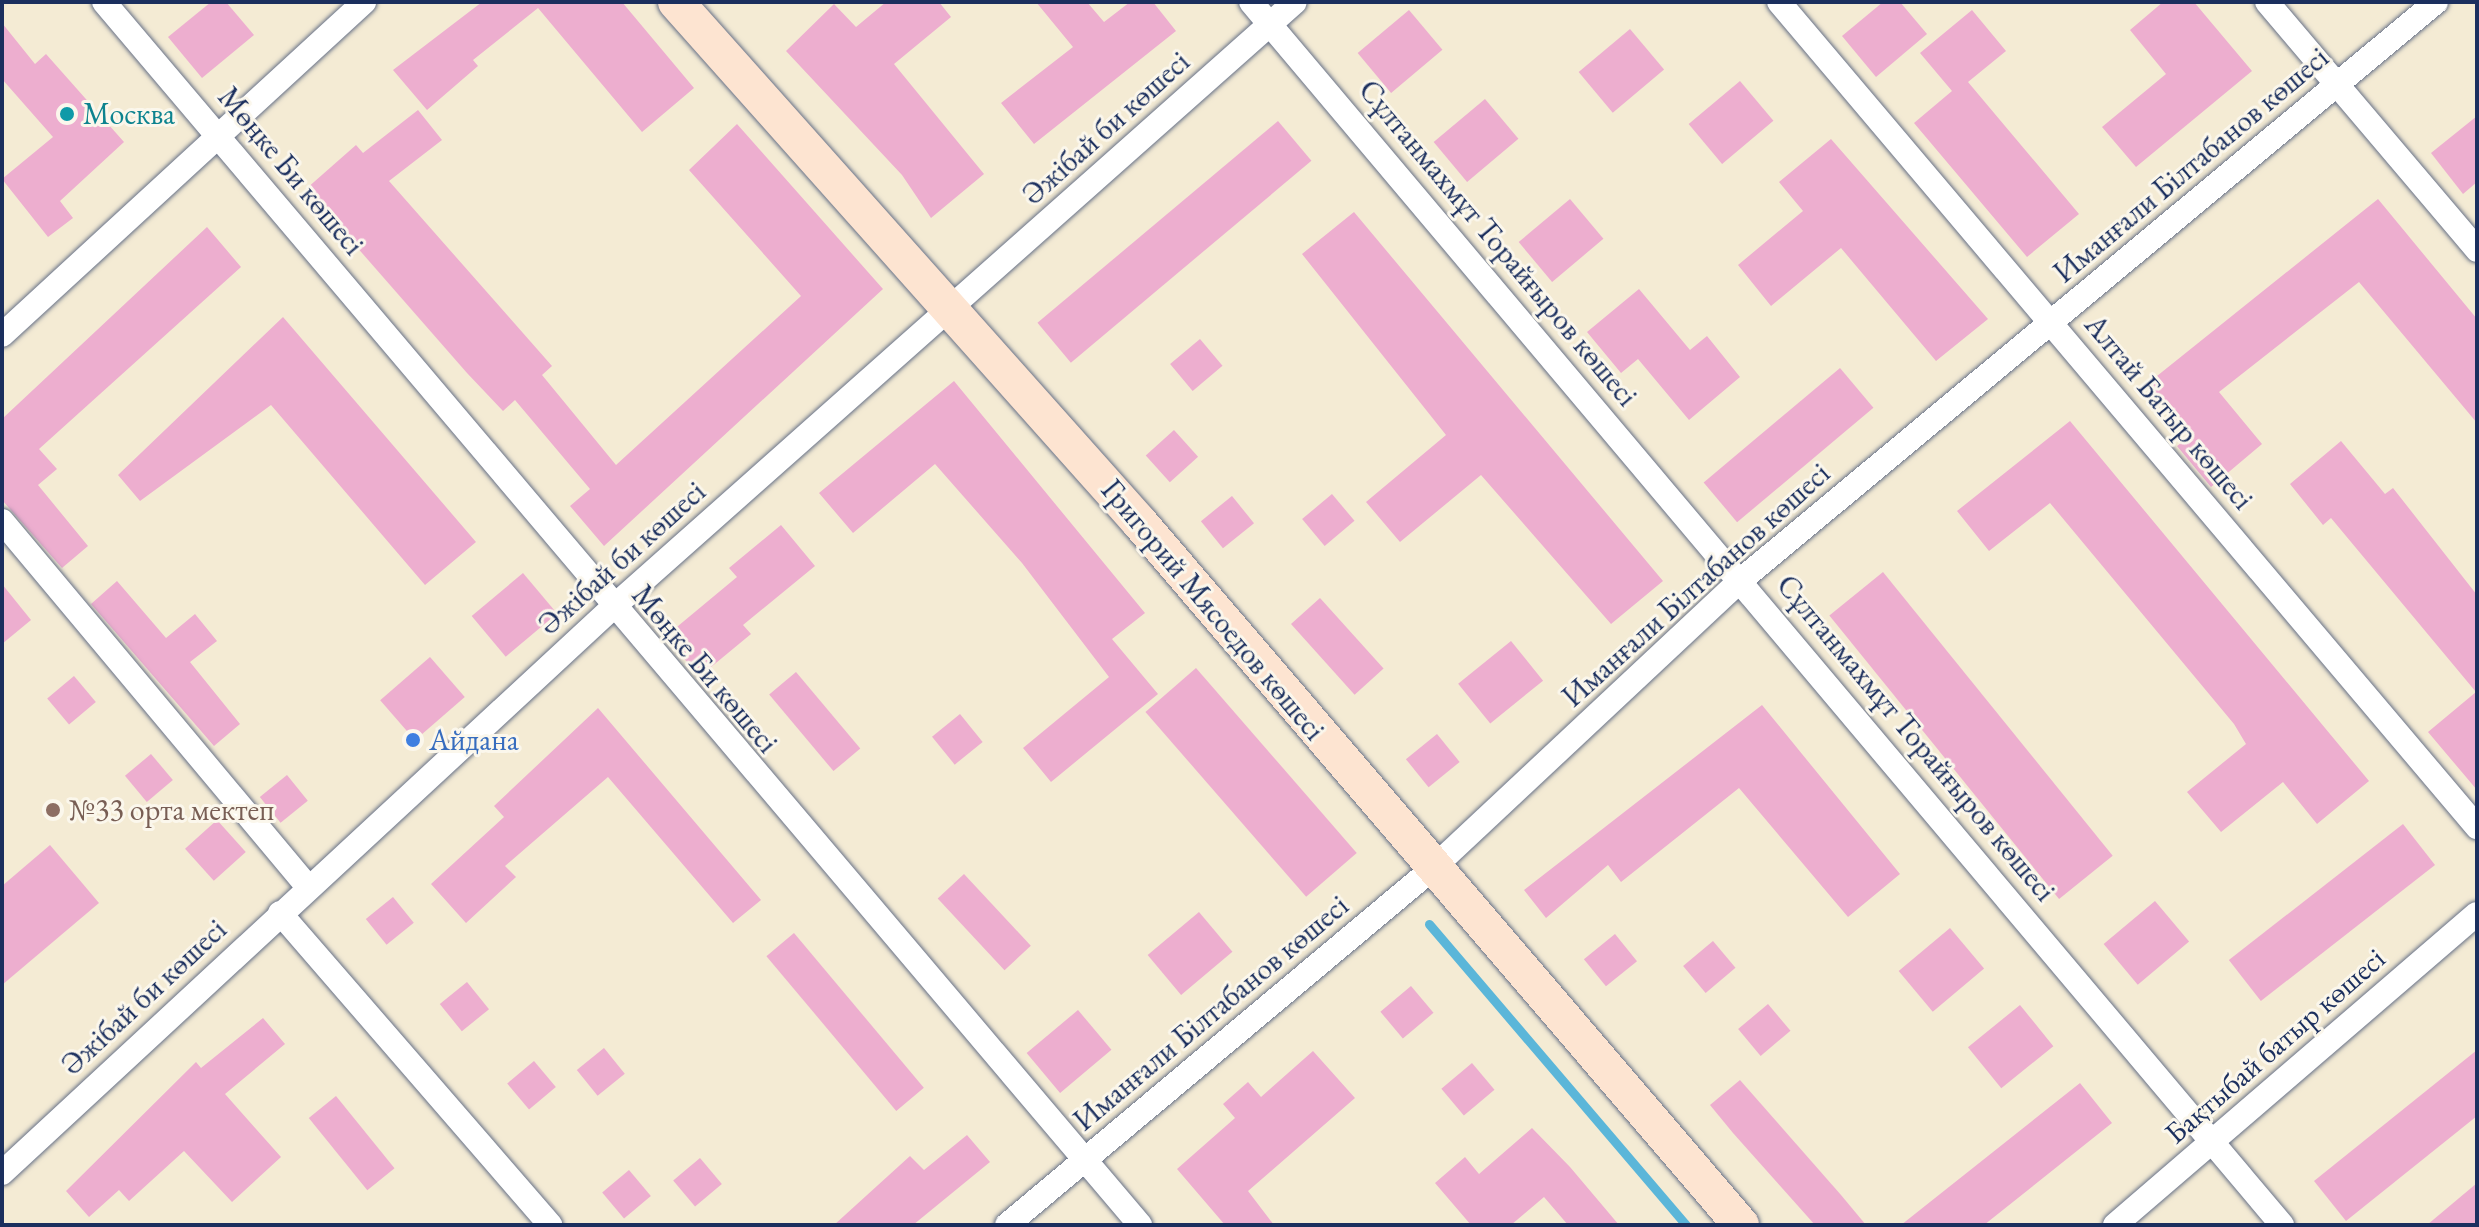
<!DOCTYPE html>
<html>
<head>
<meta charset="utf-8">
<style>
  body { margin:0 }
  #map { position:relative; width:2479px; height:1227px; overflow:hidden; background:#f4ebd4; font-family:"EB Garamond",serif }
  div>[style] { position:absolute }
  .stream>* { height:9px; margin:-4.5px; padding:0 4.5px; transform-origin:4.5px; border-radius:4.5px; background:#5bb6d9 }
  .building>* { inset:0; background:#edaecf; transform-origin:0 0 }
  .roads { filter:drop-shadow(0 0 2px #677187) drop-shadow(0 0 2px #677187) }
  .street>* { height:24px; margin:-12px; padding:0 12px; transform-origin:12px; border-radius:12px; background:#fff }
  .secondary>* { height:36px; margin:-18px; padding:0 18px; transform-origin:18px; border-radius:18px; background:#fde4d1 }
  .dots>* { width:22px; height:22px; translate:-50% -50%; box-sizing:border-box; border:4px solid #fbf7ec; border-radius:50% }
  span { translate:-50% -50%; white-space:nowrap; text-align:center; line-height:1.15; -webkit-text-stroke:6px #fbf7ec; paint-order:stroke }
  .culture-label { font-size:30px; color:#0d838f }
  .left { translate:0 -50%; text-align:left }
  .street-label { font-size:30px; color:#1b2f5e }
  .shop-label { font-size:30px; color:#366cbe }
  .education-label { font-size:30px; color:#785e54 }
  .frame { position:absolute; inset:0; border:4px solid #1b2f5e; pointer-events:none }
</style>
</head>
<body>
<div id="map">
  <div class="stream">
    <i style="left:1429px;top:924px;width:396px;rotate:49.5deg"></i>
  </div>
  <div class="building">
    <i style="clip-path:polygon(211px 2px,226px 2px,254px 35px,202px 78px,168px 37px)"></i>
    <i style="clip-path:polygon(482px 2px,622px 2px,694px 88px,642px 132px,538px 8px,473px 60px,478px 66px,427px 110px,393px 70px)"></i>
    <i style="clip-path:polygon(886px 2px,939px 2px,951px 17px,894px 64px,984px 174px,931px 218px,902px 175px,786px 51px,834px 4px,856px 27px)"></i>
    <i style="clip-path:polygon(1036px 2px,1087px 2px,1104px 22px,1130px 2px,1153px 2px,1176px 31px,1034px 144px,1001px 103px,1073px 47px)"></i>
    <i style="clip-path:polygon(1883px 2px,1900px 2px,1927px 34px,1876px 77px,1842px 36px)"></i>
    <i style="clip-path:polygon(2163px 2px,2194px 2px,2252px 71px,2136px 167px,2102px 127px,2166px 74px,2130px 30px)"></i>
    <i style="left:1409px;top:10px;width:52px;height:67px;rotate:50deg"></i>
    <i style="clip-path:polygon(1972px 10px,2006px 51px,1968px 82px,2079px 214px,2027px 257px,1914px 123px,1952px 91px,1920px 53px)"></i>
    <i style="clip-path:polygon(2px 23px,35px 64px,46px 54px,124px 142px,60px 201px,73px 218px,48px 237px,2px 179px,53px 137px,2px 79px)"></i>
    <i style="left:1630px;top:29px;width:53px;height:67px;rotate:50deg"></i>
    <i style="left:1740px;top:81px;width:52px;height:67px;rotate:50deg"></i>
    <i style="left:1485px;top:99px;width:52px;height:67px;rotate:50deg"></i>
    <i style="clip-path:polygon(418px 110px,442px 140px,389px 181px,552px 366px,542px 375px,616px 465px,801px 296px,689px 170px,737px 124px,883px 289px,604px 546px,570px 506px,590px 489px,515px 400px,503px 411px,467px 373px,306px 189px,356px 145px,363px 153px)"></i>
    <i style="clip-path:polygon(2477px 116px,2477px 182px,2463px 194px,2431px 153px)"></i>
    <i style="left:1278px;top:121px;width:52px;height:314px;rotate:50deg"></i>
    <i style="clip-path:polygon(1831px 139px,1988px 319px,1936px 361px,1841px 248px,1771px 306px,1738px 265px,1803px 211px,1779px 182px)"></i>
    <i style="left:1570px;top:199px;width:52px;height:67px;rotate:50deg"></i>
    <i style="clip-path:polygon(2378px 199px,2477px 319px,2477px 423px,2359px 282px,2219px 392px,2262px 444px,2211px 487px,2177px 446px,2189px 437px,2147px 384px)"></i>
    <i style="clip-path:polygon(1354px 212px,1663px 581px,1611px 624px,1481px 475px,1400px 542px,1366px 502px,1446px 435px,1302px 254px)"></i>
    <i style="clip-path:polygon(207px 227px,241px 267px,39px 449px,57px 469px,38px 485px,88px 546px,62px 568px,2px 500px,2px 419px)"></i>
    <i style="clip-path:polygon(1639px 289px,1690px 350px,1707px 336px,1740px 377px,1689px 420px,1638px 359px,1621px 373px,1587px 332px)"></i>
    <i style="clip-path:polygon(283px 317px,476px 542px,425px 585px,271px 405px,140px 501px,118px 475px)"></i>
    <i style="left:1200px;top:339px;width:35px;height:39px;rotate:50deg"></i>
    <i style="left:1840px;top:368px;width:52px;height:178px;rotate:50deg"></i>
    <i style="clip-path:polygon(954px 381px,1145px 613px,1112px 639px,1158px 694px,1051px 782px,1023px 748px,1109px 677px,1022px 563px,935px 464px,853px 533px,819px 493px)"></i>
    <i style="clip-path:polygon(2070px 421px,2369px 781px,2317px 824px,2283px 782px,2221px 832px,2187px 792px,2246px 744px,2234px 724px,2050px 503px,1989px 551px,1957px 511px)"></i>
    <i style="left:1174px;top:430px;width:36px;height:38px;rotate:48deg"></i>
    <i style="clip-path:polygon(2341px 441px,2385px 494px,2393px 488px,2477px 595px,2477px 790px,2428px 732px,2476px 692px,2331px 518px,2323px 525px,2290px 484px)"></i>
    <i style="left:1332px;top:494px;width:35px;height:39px;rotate:50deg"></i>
    <i style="left:1232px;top:496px;width:35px;height:40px;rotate:51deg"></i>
    <i style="clip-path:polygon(781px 525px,815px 566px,743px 625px,751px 634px,699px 677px,666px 636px,737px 577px,729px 568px)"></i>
    <i style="left:1883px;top:572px;width:365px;height:69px;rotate:51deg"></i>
    <i style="left:523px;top:573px;width:53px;height:67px;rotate:50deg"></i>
    <i style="clip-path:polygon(117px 581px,166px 638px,195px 614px,217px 641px,190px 662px,240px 724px,214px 746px,91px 604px)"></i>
    <i style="clip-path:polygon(2px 584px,31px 620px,2px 644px)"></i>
    <i style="left:1320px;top:598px;width:95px;height:39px;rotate:48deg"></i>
    <i style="left:1511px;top:641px;width:51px;height:68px;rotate:51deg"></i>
    <i style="left:430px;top:657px;width:53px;height:66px;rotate:49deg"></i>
    <i style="left:1196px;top:668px;width:245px;height:67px;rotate:49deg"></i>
    <i style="left:796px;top:672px;width:100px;height:35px;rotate:50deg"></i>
    <i style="left:74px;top:676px;width:34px;height:35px;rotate:50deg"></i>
    <i style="clip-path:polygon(1762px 705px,1900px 874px,1848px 917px,1739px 788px,1621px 882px,1608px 865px,1546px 918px,1524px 890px)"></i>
    <i style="clip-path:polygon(598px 708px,761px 900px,733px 923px,608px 777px,505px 866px,516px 877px,466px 923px,431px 884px,504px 817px,494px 806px)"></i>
    <i style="left:960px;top:714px;width:36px;height:36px;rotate:51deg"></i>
    <i style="left:1437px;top:734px;width:36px;height:40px;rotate:51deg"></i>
    <i style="left:151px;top:754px;width:34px;height:34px;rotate:50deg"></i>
    <i style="left:287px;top:775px;width:33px;height:35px;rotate:51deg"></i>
    <i style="left:217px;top:820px;width:43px;height:43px;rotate:48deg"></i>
    <i style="left:2403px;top:824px;width:52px;height:221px;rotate:52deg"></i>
    <i style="clip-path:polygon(50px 845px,99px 903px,2px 985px,2px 886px)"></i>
    <i style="left:964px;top:874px;width:98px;height:36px;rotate:47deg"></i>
    <i style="left:393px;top:897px;width:33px;height:35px;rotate:51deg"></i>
    <i style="left:2155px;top:901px;width:53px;height:67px;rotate:50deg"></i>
    <i style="left:1199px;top:912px;width:52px;height:67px;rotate:50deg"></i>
    <i style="left:1950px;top:928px;width:53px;height:67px;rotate:50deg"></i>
    <i style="left:794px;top:933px;width:202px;height:36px;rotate:50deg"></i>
    <i style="left:1615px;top:934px;width:35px;height:40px;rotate:51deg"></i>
    <i style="left:1713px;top:941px;width:35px;height:39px;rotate:50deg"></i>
    <i style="left:467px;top:982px;width:35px;height:35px;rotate:51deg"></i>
    <i style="left:1411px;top:986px;width:35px;height:40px;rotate:50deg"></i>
    <i style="left:1768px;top:1004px;width:35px;height:39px;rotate:50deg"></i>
    <i style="left:2020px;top:1005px;width:53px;height:67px;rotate:51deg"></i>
    <i style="left:1078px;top:1010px;width:52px;height:67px;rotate:50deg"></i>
    <i style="clip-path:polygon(263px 1018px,285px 1044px,225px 1094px,281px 1157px,232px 1202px,184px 1151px,129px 1201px,119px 1190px,89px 1217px,66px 1191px,196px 1062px,201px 1068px)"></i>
    <i style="left:604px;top:1048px;width:33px;height:35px;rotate:51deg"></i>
    <i style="clip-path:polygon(2477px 1050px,2477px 1116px,2346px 1221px,2314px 1181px)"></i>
    <i style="clip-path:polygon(1313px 1051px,1355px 1098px,1248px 1191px,1274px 1225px,1225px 1225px,1177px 1169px,1235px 1118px,1223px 1104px,1248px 1082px,1261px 1097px)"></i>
    <i style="left:534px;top:1061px;width:34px;height:35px;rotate:50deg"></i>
    <i style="left:1472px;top:1063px;width:35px;height:40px;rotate:50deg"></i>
    <i style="clip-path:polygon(1740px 1080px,1841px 1195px,1866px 1225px,1815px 1225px,1733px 1133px,1710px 1105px)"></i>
    <i style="clip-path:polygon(2080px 1083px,2112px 1123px,2053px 1170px,1984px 1225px,1901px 1225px)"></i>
    <i style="left:336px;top:1096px;width:93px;height:35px;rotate:51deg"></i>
    <i style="clip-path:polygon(1532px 1128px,1570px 1167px,1619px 1225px,1568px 1225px,1544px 1197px,1511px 1225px,1471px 1225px,1435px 1183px,1465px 1157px,1479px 1174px)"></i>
    <i style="clip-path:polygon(967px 1135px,990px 1162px,913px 1225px,834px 1225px,910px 1156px,924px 1170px)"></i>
    <i style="left:700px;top:1158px;width:34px;height:35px;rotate:50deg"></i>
    <i style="left:629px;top:1170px;width:34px;height:35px;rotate:50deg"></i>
    <i style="clip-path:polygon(2477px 1183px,2477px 1225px,2427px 1225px)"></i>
  </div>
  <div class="roads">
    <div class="street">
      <i style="left:104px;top:2px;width:1603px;rotate:49.73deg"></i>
      <i style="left:1251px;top:2px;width:1600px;rotate:49.87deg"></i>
      <i style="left:1779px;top:2px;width:1081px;rotate:49.77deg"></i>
      <i style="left:2267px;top:2px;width:325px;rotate:49.7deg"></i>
      <i style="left:2px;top:335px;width:492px;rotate:-42.6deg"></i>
      <i style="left:2px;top:521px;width:477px;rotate:50.1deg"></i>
      <i style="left:280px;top:913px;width:413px;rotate:49.1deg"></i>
      <i style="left:2px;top:1173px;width:830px;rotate:-42.8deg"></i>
      <i style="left:611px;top:609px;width:914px;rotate:-41.59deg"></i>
      <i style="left:1007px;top:1225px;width:554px;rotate:-39.95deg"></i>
      <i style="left:1432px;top:869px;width:423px;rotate:-43.1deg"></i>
      <i style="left:1741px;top:580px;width:904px;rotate:-39.75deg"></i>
      <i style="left:2115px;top:1225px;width:477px;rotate:-40.7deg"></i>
    </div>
    <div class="secondary">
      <i style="left:676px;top:2px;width:698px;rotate:48.31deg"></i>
      <i style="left:1140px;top:523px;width:924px;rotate:49.43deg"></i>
    </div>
  </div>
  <div class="dots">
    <i style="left:67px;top:114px;background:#0f9aa8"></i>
    <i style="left:413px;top:740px;background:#3f7fe0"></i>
    <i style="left:53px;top:810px;background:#8d6e63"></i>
  </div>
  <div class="culture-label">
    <span class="left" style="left:83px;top:114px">Москва</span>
  </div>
  <div class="street-label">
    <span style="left:1106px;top:128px;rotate:-42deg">Әжібай би көшесі</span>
    <span style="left:2191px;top:165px;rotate:-40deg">Иманғали Білтабанов көшесі</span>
    <span style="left:291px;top:171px;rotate:50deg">Мөңке Би көшесі</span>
    <span style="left:1498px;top:243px;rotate:50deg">Сұлтанмахмұт Торайғыров көшесі</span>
    <span style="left:2169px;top:412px;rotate:50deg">Алтай Батыр көшесі</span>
    <span style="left:622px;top:558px;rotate:-42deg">Әжібай би көшесі</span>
    <span style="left:1696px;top:585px;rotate:-42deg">Иманғали Білтабанов көшесі</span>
    <span style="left:1213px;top:610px;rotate:50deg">Григорий Мясоедов көшесі</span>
    <span style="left:705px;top:669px;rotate:50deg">Мөңке Би көшесі</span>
    <span style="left:1916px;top:738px;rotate:50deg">Сұлтанмахмұт Торайғыров көшесі</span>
    <span style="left:144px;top:997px;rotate:-43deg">Әжібай би көшесі</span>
    <span style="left:1211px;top:1013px;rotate:-40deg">Иманғали Білтабанов көшесі</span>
    <span style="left:2275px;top:1046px;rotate:-41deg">Бақтыбай батыр көшесі</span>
  </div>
  <div class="shop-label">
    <span class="left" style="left:429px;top:740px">Айдана</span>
  </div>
  <div class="education-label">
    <span class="left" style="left:69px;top:810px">№33 орта мектеп</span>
  </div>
  <div class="frame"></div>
</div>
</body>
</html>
